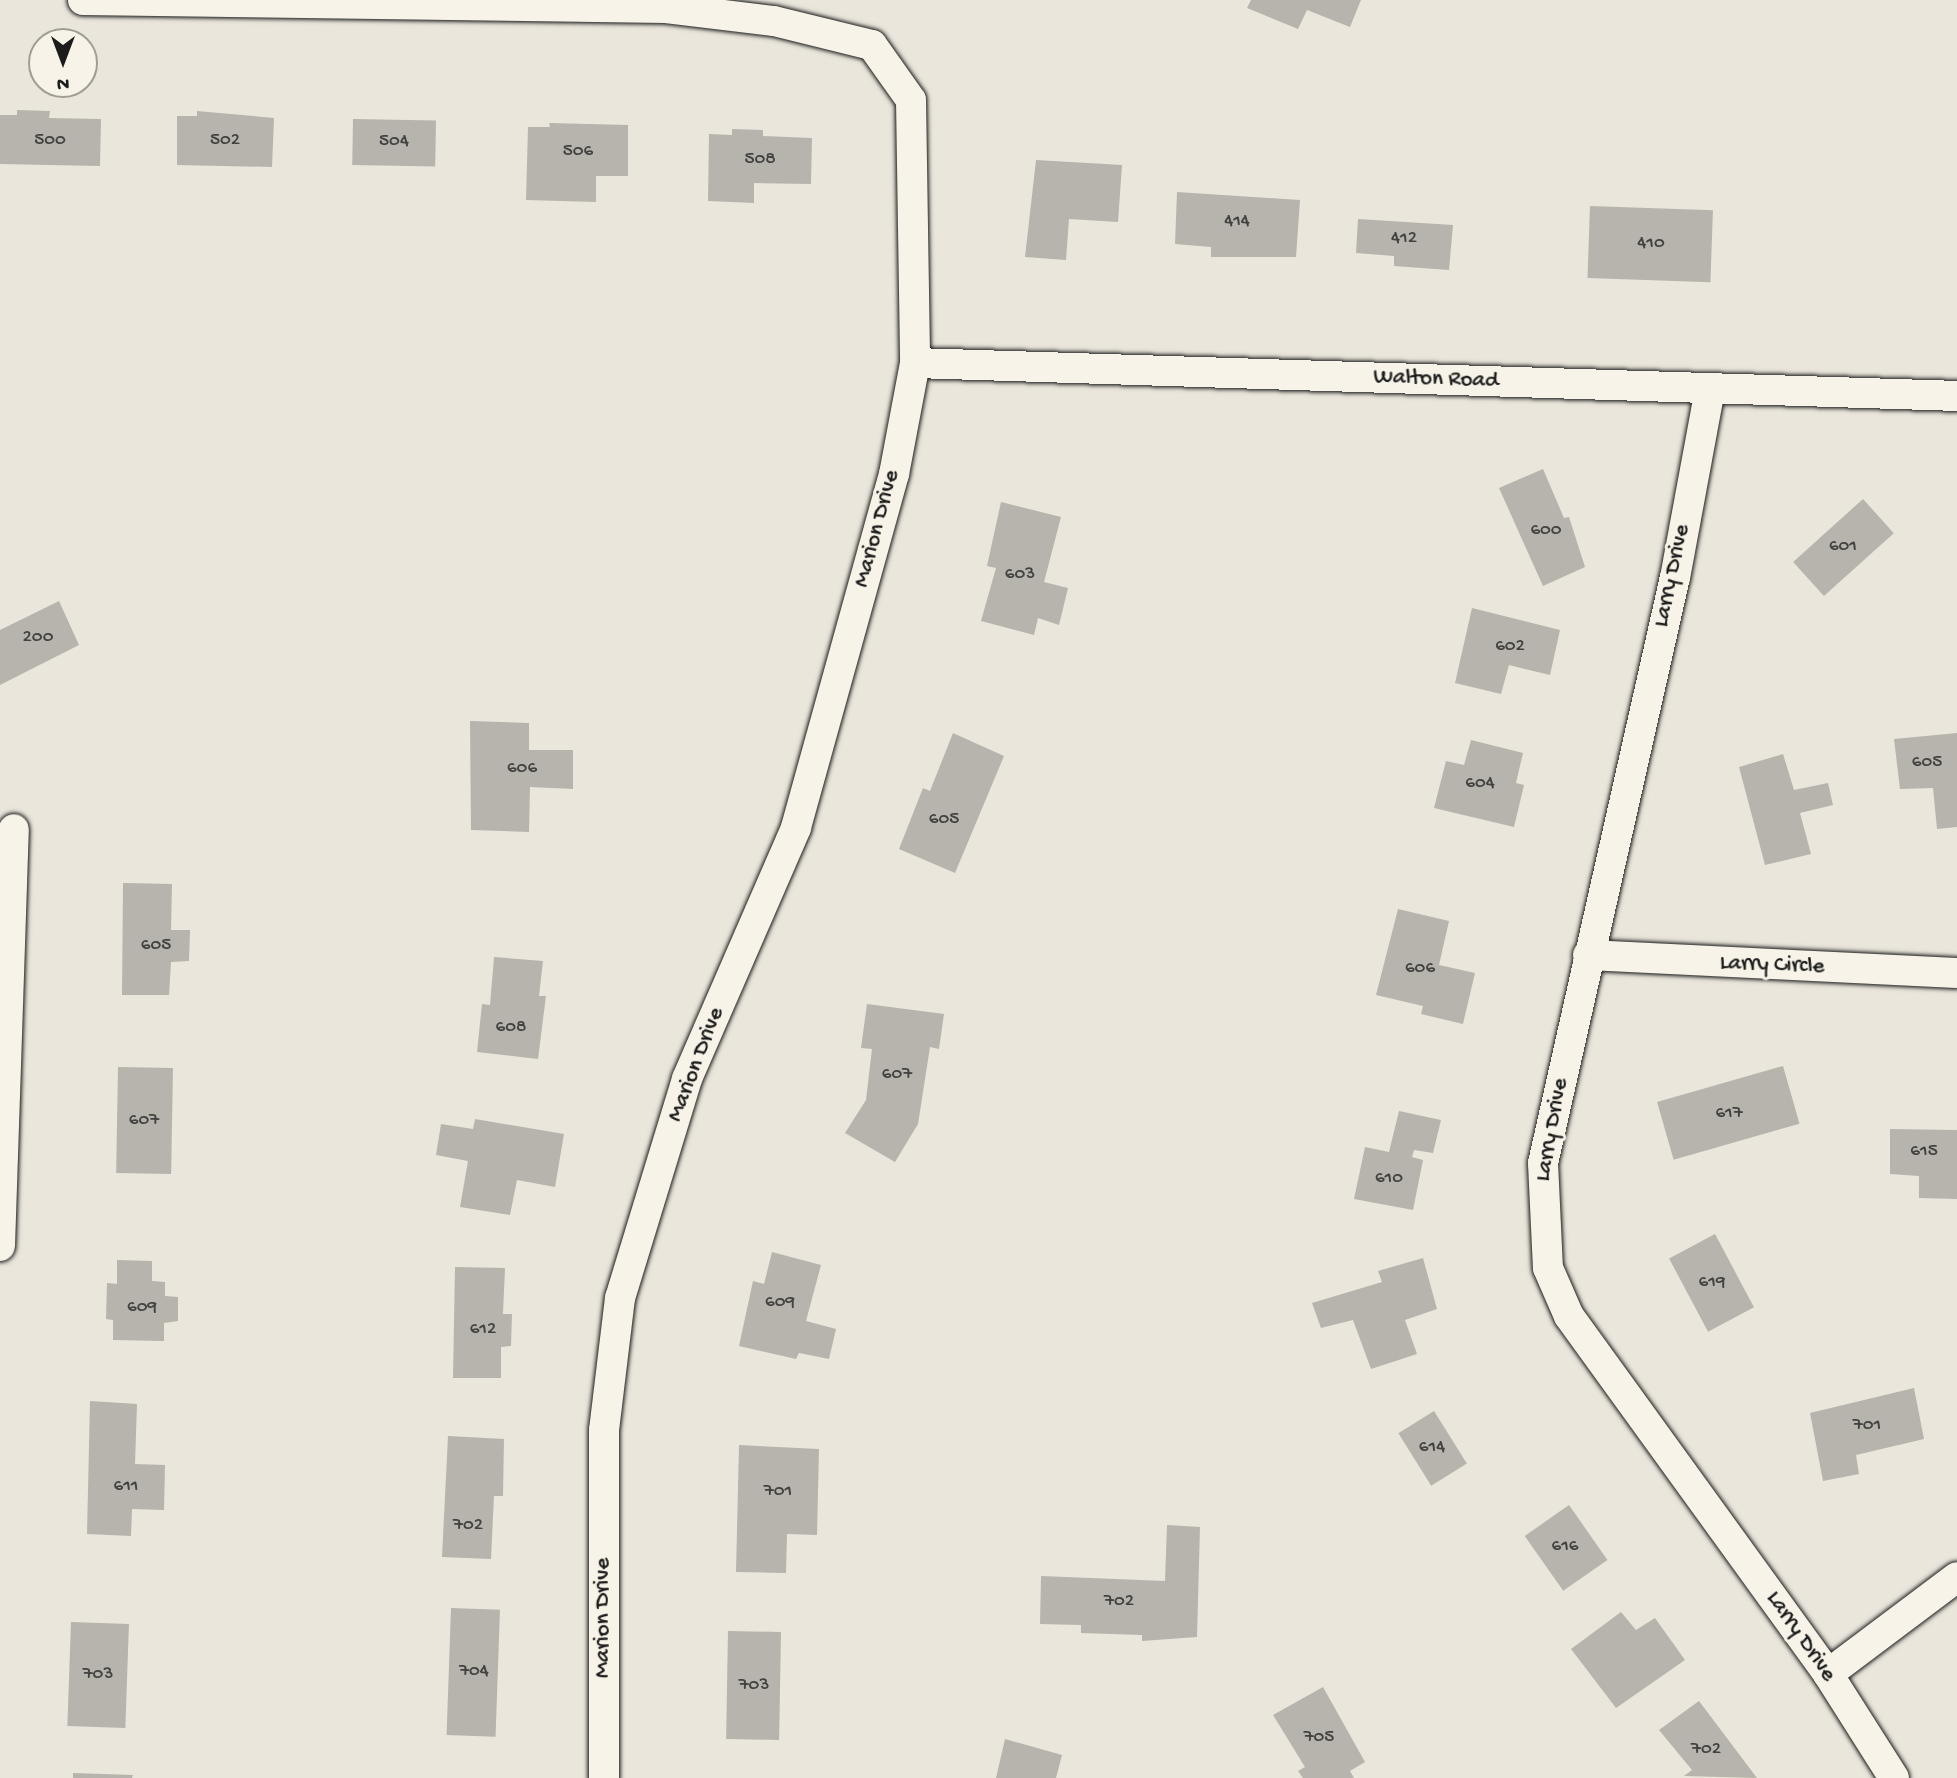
<!DOCTYPE html>
<html>
<head>
<meta charset="utf-8">
<style>
  body { margin:0 }
  #map { position:relative; width:1957px; height:1778px; overflow:hidden; background:#eae6dc; font-family:"Gochi Hand",sans-serif }
  div>[style] { position:absolute }
  .building>* { inset:0; background:#b6b4ac; transform-origin:0 0 }
  .roads { filter:drop-shadow(0 0 2px #1c1c1c) drop-shadow(0 0 2px #1c1c1c) }
  .street>* { height:30px; margin:-15px; padding:0 15px; transform-origin:15px; border-radius:15px; background:#f7f3e8 }
  span { translate:-50% -50%; white-space:nowrap; text-align:center; line-height:1.15; -webkit-text-stroke:6px #f7f3e8; paint-order:stroke }
  .number-label { font-size:19px; color:#424240 }
  .number-label span { -webkit-text-stroke-width:0 }
  .street-label { font-size:23px; color:#1c1c1c }
  .north { position:absolute; left:28px; top:28px; width:70px; height:70px; box-sizing:border-box; background:#f7f3e8; border:2px solid #9f9d96; border-radius:50%; rotate:180deg; font-size:19px; font-weight:700; line-height:28px; text-align:center; color:#1c1c1c }
  .north::after { content:''; display:block; margin:auto; width:24px; height:32px; background:#1c1c1c; clip-path:polygon(50% 0,100% 100%,50% 72%,0 100%) }
</style>
</head>
<body>
<div id="map">
  <div class="building">
    <i style="clip-path:polygon(1251px 0,1361px 0,1350px 27px,1307px 10px,1298px 29px,1247px 8px)"></i>
    <i style="clip-path:polygon(17px 110px,50px 111px,49px 118px,101px 119px,100px 166px,0 164px,0 115px,17px 115px)"></i>
    <i style="clip-path:polygon(197px 111px,274px 118px,272px 167px,177px 165px,177px 116px,197px 116px)"></i>
    <i style="left:353px;top:119px;width:83px;height:46px;rotate:1deg"></i>
    <i style="clip-path:polygon(549px 123px,628px 125px,628px 176px,596px 176px,596px 202px,526px 200px,528px 127px,550px 127px)"></i>
    <i style="clip-path:polygon(732px 129px,763px 130px,763px 136px,812px 138px,811px 184px,754px 183px,754px 203px,708px 201px,709px 134px,732px 135px)"></i>
    <i style="clip-path:polygon(1036px 160px,1122px 165px,1118px 222px,1069px 219px,1066px 260px,1025px 257px)"></i>
    <i style="clip-path:polygon(1177px 192px,1300px 200px,1296px 257px,1211px 257px,1211px 247px,1175px 244px)"></i>
    <i style="left:1590px;top:206px;width:123px;height:72px;rotate:2deg"></i>
    <i style="clip-path:polygon(1358px 219px,1453px 225px,1449px 270px,1394px 266px,1394px 256px,1356px 253px)"></i>
    <i style="clip-path:polygon(1543px 469px,1564px 518px,1569px 517px,1585px 567px,1543px 586px,1499px 488px)"></i>
    <i style="left:1863px;top:499px;width:46px;height:94px;rotate:48deg"></i>
    <i style="clip-path:polygon(1001px 502px,1061px 517px,1044px 582px,1068px 588px,1059px 625px,1038px 618px,1034px 635px,981px 621px,996px 568px,987px 566px)"></i>
    <i style="clip-path:polygon(59px 601px,79px 645px,0 685px,0 630px)"></i>
    <i style="clip-path:polygon(1472px 608px,1560px 630px,1550px 675px,1509px 665px,1501px 694px,1455px 683px)"></i>
    <i style="clip-path:polygon(470px 721px,529px 723px,529px 750px,573px 750px,573px 789px,530px 787px,529px 832px,471px 830px)"></i>
    <i style="clip-path:polygon(953px 733px,1004px 756px,955px 873px,899px 849px,923px 788px,930px 791px)"></i>
    <i style="clip-path:polygon(1957px 733px,1957px 827px,1937px 829px,1933px 788px,1900px 789px,1894px 739px)"></i>
    <i style="clip-path:polygon(1471px 740px,1523px 753px,1516px 783px,1524px 785px,1514px 827px,1434px 808px,1446px 761px,1464px 765px)"></i>
    <i style="clip-path:polygon(1783px 754px,1794px 790px,1828px 783px,1833px 805px,1800px 813px,1811px 854px,1765px 865px,1739px 767px)"></i>
    <i style="clip-path:polygon(123px 883px,172px 884px,171px 930px,190px 930px,189px 961px,171px 962px,169px 995px,122px 995px)"></i>
    <i style="clip-path:polygon(1398px 909px,1449px 921px,1439px 965px,1475px 973px,1463px 1024px,1421px 1014px,1423px 1006px,1376px 995px)"></i>
    <i style="clip-path:polygon(494px 957px,543px 961px,539px 996px,546px 996px,538px 1059px,477px 1052px,482px 1004px,490px 1005px)"></i>
    <i style="clip-path:polygon(867px 1004px,944px 1014px,939px 1049px,930px 1047px,918px 1124px,895px 1162px,845px 1133px,866px 1100px,872px 1049px,861px 1048px)"></i>
    <i style="left:1783px;top:1066px;width:60px;height:131px;rotate:74deg"></i>
    <i style="left:118px;top:1067px;width:55px;height:106px;rotate:1deg"></i>
    <i style="clip-path:polygon(1399px 1111px,1441px 1120px,1433px 1153px,1414px 1150px,1412px 1157px,1423px 1160px,1413px 1210px,1354px 1199px,1365px 1147px,1389px 1152px)"></i>
    <i style="clip-path:polygon(475px 1119px,564px 1134px,555px 1187px,517px 1180px,510px 1215px,460px 1207px,468px 1161px,436px 1155px,441px 1124px,473px 1129px)"></i>
    <i style="clip-path:polygon(1890px 1129px,1957px 1130px,1957px 1199px,1919px 1198px,1919px 1176px,1890px 1174px)"></i>
    <i style="left:1715px;top:1234px;width:83px;height:52px;rotate:62deg"></i>
    <i style="clip-path:polygon(772px 1252px,821px 1265px,806px 1321px,836px 1329px,829px 1359px,799px 1353px,796px 1359px,739px 1346px,753px 1281px,764px 1284px)"></i>
    <i style="clip-path:polygon(1423px 1258px,1437px 1309px,1405px 1320px,1417px 1354px,1371px 1369px,1353px 1320px,1321px 1328px,1312px 1303px,1382px 1282px,1378px 1271px)"></i>
    <i style="clip-path:polygon(117px 1260px,152px 1261px,152px 1281px,165px 1282px,165px 1296px,178px 1297px,178px 1321px,164px 1323px,164px 1341px,113px 1340px,113px 1320px,106px 1319px,107px 1283px,117px 1284px)"></i>
    <i style="clip-path:polygon(455px 1267px,505px 1268px,503px 1314px,512px 1314px,511px 1346px,501px 1347px,501px 1378px,453px 1378px)"></i>
    <i style="clip-path:polygon(1914px 1388px,1924px 1439px,1856px 1455px,1859px 1474px,1823px 1481px,1810px 1413px)"></i>
    <i style="clip-path:polygon(90px 1401px,137px 1404px,135px 1464px,165px 1465px,164px 1510px,132px 1509px,131px 1536px,87px 1534px)"></i>
    <i style="left:1434px;top:1411px;width:62px;height:42px;rotate:58deg"></i>
    <i style="clip-path:polygon(448px 1436px,504px 1439px,503px 1496px,494px 1496px,491px 1559px,442px 1557px)"></i>
    <i style="clip-path:polygon(739px 1445px,819px 1449px,817px 1535px,787px 1534px,786px 1573px,736px 1572px)"></i>
    <i style="left:1569px;top:1505px;width:67px;height:54px;rotate:55deg"></i>
    <i style="clip-path:polygon(1167px 1525px,1200px 1527px,1197px 1637px,1142px 1641px,1142px 1635px,1081px 1633px,1081px 1625px,1040px 1624px,1041px 1576px,1165px 1581px)"></i>
    <i style="left:451px;top:1608px;width:49px;height:127px;rotate:2deg"></i>
    <i style="clip-path:polygon(1621px 1612px,1636px 1630px,1655px 1618px,1685px 1660px,1616px 1708px,1571px 1649px)"></i>
    <i style="left:71px;top:1622px;width:58px;height:104px;rotate:2deg"></i>
    <i style="left:728px;top:1631px;width:53px;height:108px;rotate:1deg"></i>
    <i style="clip-path:polygon(1323px 1687px,1365px 1762px,1350px 1771px,1354px 1778px,1303px 1778px,1298px 1771px,1305px 1767px,1273px 1715px)"></i>
    <i style="clip-path:polygon(1699px 1701px,1757px 1778px,1684px 1776px,1692px 1770px,1659px 1730px)"></i>
    <i style="clip-path:polygon(1005px 1739px,1062px 1755px,1056px 1778px,996px 1778px)"></i>
    <i style="clip-path:polygon(73px 1773px,133px 1775px,132px 1778px,73px 1778px)"></i>
  </div>
  <div class="roads">
    <div class="street">
      <i style="left:83px;top:0;width:583px;rotate:0.79deg"></i>
      <i style="left:666px;top:8px;width:109px;rotate:6.9deg"></i>
      <i style="left:774px;top:21px;width:101px;rotate:13.8deg"></i>
      <i style="left:872px;top:45px;width:67px;rotate:54.7deg"></i>
      <i style="left:911px;top:100px;width:263px;rotate:89.1deg"></i>
      <i style="left:915px;top:363px;width:113px;rotate:100.7deg"></i>
      <i style="left:894px;top:474px;width:367px;rotate:105.5deg"></i>
      <i style="left:796px;top:828px;width:274px;rotate:113.5deg"></i>
      <i style="left:687px;top:1079px;width:229px;rotate:107deg"></i>
      <i style="left:620px;top:1298px;width:133px;rotate:96.9deg"></i>
      <i style="left:604px;top:1430px;width:348px;rotate:90deg"></i>
      <i style="left:915px;top:363px;width:1043px;rotate:1.81deg"></i>
      <i style="left:1710px;top:389px;width:191px;rotate:100.5deg"></i>
      <i style="left:1675px;top:577px;width:601px;rotate:102.69deg"></i>
      <i style="left:1543px;top:1163px;width:105px;rotate:87.3deg"></i>
      <i style="left:1548px;top:1268px;width:52px;rotate:66.4deg"></i>
      <i style="left:1569px;top:1316px;width:442px;rotate:54.1deg"></i>
      <i style="left:1828px;top:1674px;width:123px;rotate:57.6deg"></i>
      <i style="left:1588px;top:955px;width:369px;rotate:2.8deg"></i>
      <i style="left:0;top:1246px;width:417px;rotate:-88.1deg"></i>
      <i style="left:1828px;top:1674px;width:161px;rotate:-36.9deg"></i>
    </div>
  </div>
  <div class="number-label">
    <span style="left:50px;top:141px">500</span>
    <span style="left:225px;top:141px">502</span>
    <span style="left:394px;top:142px">504</span>
    <span style="left:578px;top:152px">506</span>
    <span style="left:760px;top:160px">508</span>
    <span style="left:1237px;top:222px">414</span>
    <span style="left:1404px;top:239px">412</span>
    <span style="left:1651px;top:244px">410</span>
    <span style="left:1546px;top:531px">600</span>
    <span style="left:1843px;top:547px">601</span>
    <span style="left:1020px;top:575px">603</span>
    <span style="left:38px;top:638px">200</span>
    <span style="left:1510px;top:647px">602</span>
    <span style="left:1927px;top:763px">605</span>
    <span style="left:522px;top:769px">606</span>
    <span style="left:1480px;top:784px">604</span>
    <span style="left:944px;top:820px">605</span>
    <span style="left:156px;top:946px">605</span>
    <span style="left:1420px;top:969px">606</span>
    <span style="left:511px;top:1028px">608</span>
    <span style="left:897px;top:1075px">607</span>
    <span style="left:1729px;top:1114px">617</span>
    <span style="left:144px;top:1121px">607</span>
    <span style="left:1924px;top:1152px">615</span>
    <span style="left:1389px;top:1179px">610</span>
    <span style="left:1712px;top:1283px">619</span>
    <span style="left:780px;top:1303px">609</span>
    <span style="left:142px;top:1308px">609</span>
    <span style="left:483px;top:1330px">612</span>
    <span style="left:1867px;top:1426px">701</span>
    <span style="left:1432px;top:1448px">614</span>
    <span style="left:126px;top:1487px">611</span>
    <span style="left:778px;top:1492px">701</span>
    <span style="left:468px;top:1526px">702</span>
    <span style="left:1565px;top:1547px">616</span>
    <span style="left:1119px;top:1602px">702</span>
    <span style="left:474px;top:1672px">704</span>
    <span style="left:98px;top:1675px">703</span>
    <span style="left:754px;top:1686px">703</span>
    <span style="left:1319px;top:1738px">705</span>
    <span style="left:1706px;top:1750px">702</span>
  </div>
  <div class="street-label">
    <span style="left:1436px;top:380px;rotate:2deg">Walton Road</span>
    <span style="left:878px;top:529px;rotate:-75deg">Marion Drive</span>
    <span style="left:1673px;top:576px;rotate:-78deg">Larry Drive</span>
    <span style="left:1772px;top:966px;rotate:2deg">Larry Circle</span>
    <span style="left:697px;top:1065px;rotate:-69deg">Marion Drive</span>
    <span style="left:1553px;top:1130px;rotate:-80deg">Larry Drive</span>
    <span style="left:604px;top:1618px;rotate:-90deg">Marion Drive</span>
    <span style="left:1800px;top:1637px;rotate:55deg">Larry Drive</span>
  </div>
  <div class="north">N</div>
</div>
</body>
</html>
